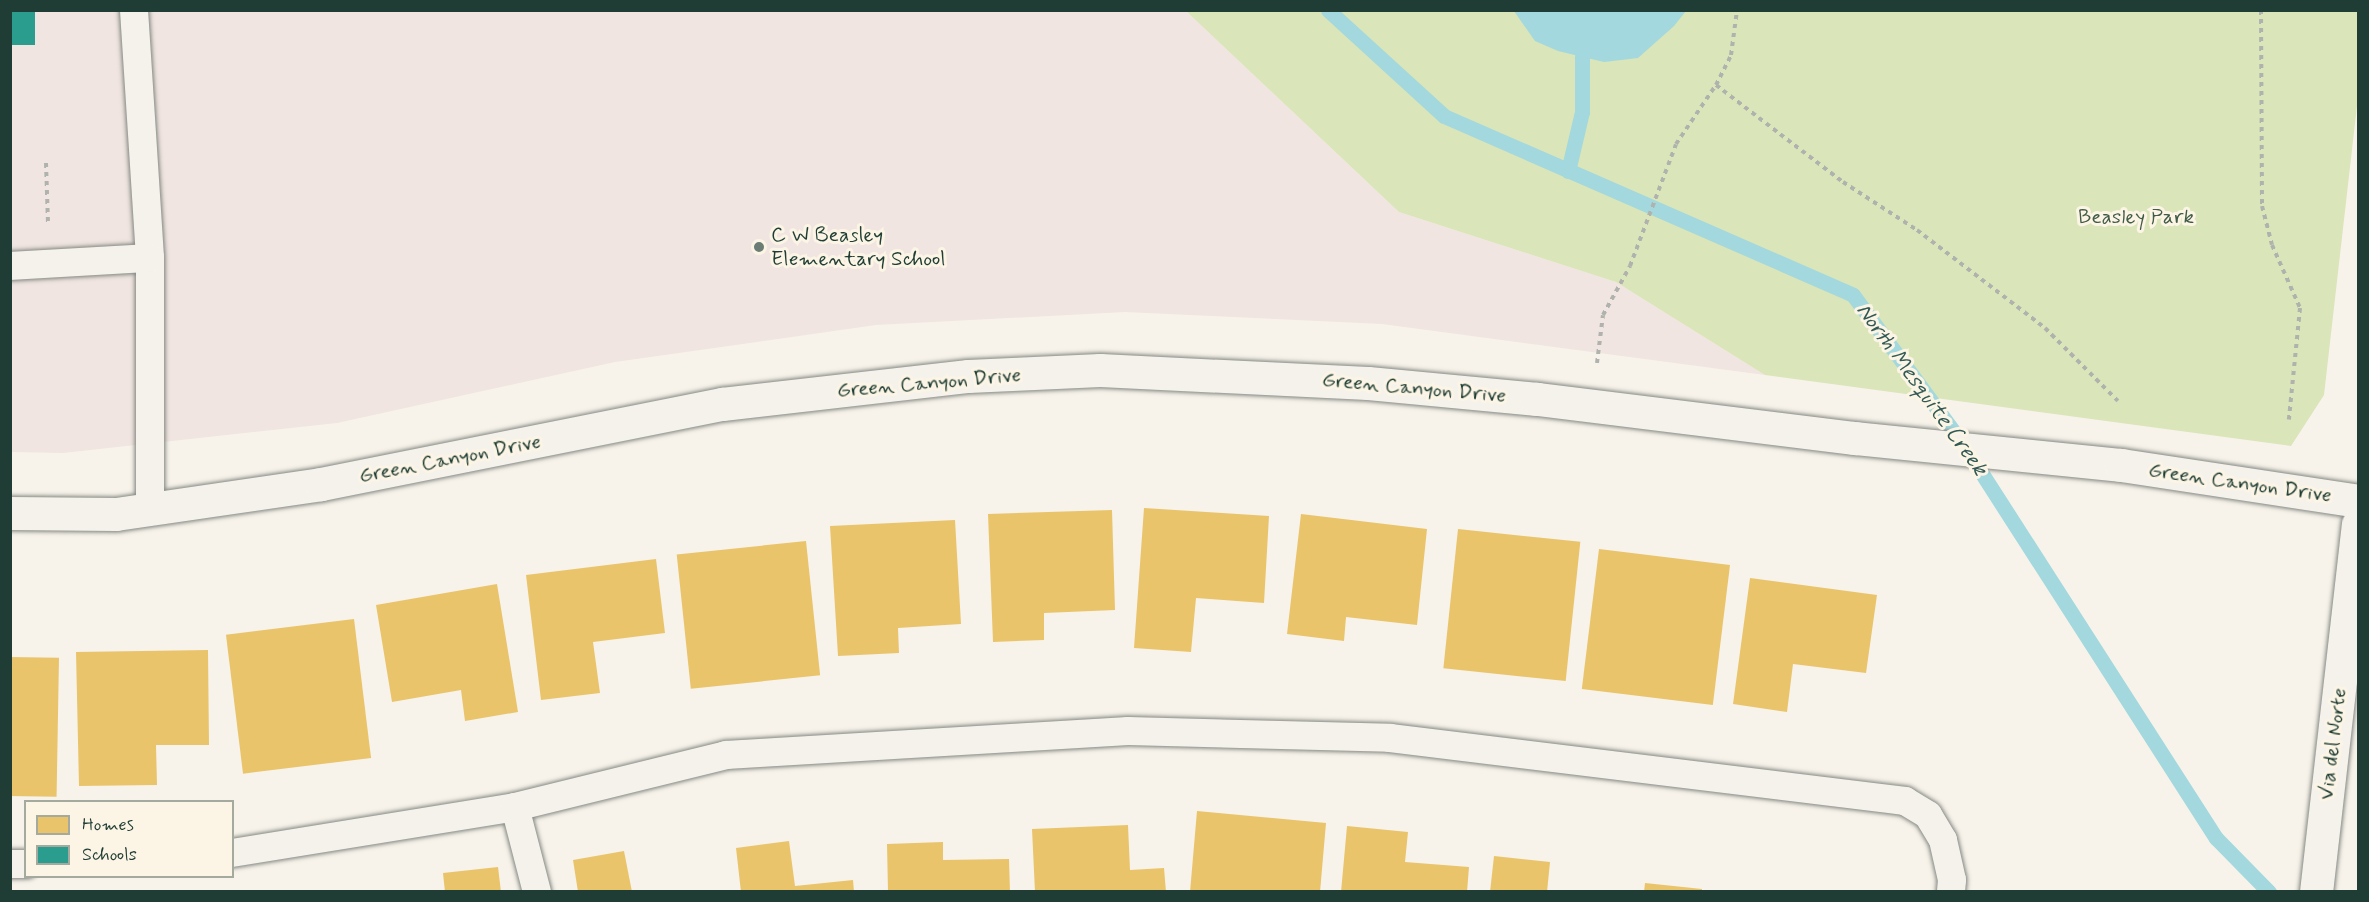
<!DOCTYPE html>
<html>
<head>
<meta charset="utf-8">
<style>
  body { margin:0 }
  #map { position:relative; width:2369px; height:902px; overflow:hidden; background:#f7f3ea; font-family:Mynerve,sans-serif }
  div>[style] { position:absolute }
  .built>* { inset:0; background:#f0e5e0 }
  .green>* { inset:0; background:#dae5b9 }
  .water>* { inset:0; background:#a2d8de }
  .homes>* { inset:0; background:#e9c46a; transform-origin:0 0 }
  .schools>* { inset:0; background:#2a9d8f; transform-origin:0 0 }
  .stream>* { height:15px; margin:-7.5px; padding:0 7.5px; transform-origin:7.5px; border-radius:7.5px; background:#a2d8de }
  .path>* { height:4px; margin-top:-2px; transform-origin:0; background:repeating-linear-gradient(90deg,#b0b2ad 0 4.5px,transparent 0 9px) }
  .roads { filter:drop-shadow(0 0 2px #868984) drop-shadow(0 0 2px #868984) }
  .lane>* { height:28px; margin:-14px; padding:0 14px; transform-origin:14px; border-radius:14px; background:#f5f2ec }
  .street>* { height:33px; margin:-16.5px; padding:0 16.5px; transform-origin:16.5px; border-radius:16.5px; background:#f5f2ec }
  .secondary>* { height:33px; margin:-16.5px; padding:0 16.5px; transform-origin:16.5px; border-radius:16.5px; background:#f5f2ec }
  .dots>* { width:16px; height:16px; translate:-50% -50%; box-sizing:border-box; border:3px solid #fcf5e5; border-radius:50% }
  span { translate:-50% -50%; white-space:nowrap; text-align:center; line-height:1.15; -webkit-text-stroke:6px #fcf5e5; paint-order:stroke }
  .park-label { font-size:21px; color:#405c47 }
  .poi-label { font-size:21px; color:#1f3d34 }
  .left { translate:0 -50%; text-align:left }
  .street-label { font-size:21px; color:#1f3d34 }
  .water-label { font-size:22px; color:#325a55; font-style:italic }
  .frame { position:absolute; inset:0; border:12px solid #1f3d34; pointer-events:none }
  .legend { position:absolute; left:24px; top:800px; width:210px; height:78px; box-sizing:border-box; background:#fcf5e5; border:2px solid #a4ab9e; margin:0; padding:8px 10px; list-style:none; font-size:18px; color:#1f3d34 }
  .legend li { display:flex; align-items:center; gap:12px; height:30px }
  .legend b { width:30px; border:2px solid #a4ab9e }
</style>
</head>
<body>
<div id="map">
  <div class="built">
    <i style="clip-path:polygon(11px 10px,1186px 11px,1399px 212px,1616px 282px,1765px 375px,1382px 324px,1125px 312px,876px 325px,615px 362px,337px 423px,63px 453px,11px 452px)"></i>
  </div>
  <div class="green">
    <i style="clip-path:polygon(1186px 11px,2358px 11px,2358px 97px,2324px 395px,2291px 446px,1765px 375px,1616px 282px,1399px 212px)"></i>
  </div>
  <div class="water">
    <i style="clip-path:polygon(1514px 11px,1514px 10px,1686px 11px,1674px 26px,1638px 58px,1604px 62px,1558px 51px,1535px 41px)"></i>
  </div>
  <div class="homes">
    <i style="clip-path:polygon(1144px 508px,1269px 516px,1264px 603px,1196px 598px,1191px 652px,1134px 648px)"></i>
    <i style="clip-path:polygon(1112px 510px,1115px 610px,1044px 613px,1044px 640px,993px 642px,988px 514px)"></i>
    <i style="clip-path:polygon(1301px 514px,1427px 529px,1417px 625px,1346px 617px,1344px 641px,1287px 634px)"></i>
    <i style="clip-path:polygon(955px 520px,961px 624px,898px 628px,899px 653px,838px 656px,830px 526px)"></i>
    <i style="left:1458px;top:529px;width:123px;height:140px;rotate:6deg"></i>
    <i style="left:806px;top:541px;width:135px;height:130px;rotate:84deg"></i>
    <i style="left:1599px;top:549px;width:132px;height:141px;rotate:7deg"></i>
    <i style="clip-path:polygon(656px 559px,665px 633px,593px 642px,600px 693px,541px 700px,526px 575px)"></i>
    <i style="clip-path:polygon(1750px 578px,1877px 595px,1866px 673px,1793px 664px,1787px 712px,1733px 704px)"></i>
    <i style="clip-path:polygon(497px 584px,518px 712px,465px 721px,461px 690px,392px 702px,376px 605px)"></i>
    <i style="left:354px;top:619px;width:140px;height:129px;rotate:83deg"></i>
    <i style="clip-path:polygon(208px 650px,209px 745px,156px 745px,157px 785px,79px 786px,76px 652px)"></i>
    <i style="left:10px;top:657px;width:49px;height:139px;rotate:1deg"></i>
    <i style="clip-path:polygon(1197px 811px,1326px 823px,1320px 892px,1190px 892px)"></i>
    <i style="clip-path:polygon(1128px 825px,1130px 870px,1164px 868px,1166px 892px,1035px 892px,1032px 829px)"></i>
    <i style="clip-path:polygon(1347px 826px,1408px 832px,1405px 862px,1469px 867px,1467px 892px,1341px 892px)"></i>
    <i style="clip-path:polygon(789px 841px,795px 886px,853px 880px,854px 892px,741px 892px,736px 848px)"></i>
    <i style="clip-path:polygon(943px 842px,943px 860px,1009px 859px,1010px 892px,888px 892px,887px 844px)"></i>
    <i style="clip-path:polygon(624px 851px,632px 892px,578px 892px,573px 860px)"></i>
    <i style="clip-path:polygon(1494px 856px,1550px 862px,1547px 892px,1490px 892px)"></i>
    <i style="clip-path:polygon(498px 867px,501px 892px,445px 892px,443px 873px)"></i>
    <i style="clip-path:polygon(1645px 883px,1702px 889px,1702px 892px,1644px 892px)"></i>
  </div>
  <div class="schools">
    <i style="left:10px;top:10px;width:25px;height:35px"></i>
  </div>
  <div class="stream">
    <i style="left:1328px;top:10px;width:157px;rotate:42.4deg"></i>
    <i style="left:1444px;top:116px;width:446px;rotate:23.6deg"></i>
    <i style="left:1853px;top:295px;width:185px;rotate:53.6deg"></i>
    <i style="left:1963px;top:444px;width:468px;rotate:57.3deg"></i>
    <i style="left:2216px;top:838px;width:76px;rotate:45.5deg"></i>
    <i style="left:1568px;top:171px;width:61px;rotate:-76.7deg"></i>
    <i style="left:1582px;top:112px;width:55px;rotate:-90deg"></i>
  </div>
  <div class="path">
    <i style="left:2261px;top:10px;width:196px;rotate:89.7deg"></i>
    <i style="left:2262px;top:206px;width:40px;rotate:75.6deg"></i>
    <i style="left:2272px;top:245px;width:69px;rotate:66deg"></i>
    <i style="left:2300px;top:308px;width:112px;rotate:95.7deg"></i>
    <i style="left:1716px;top:85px;width:160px;rotate:37.4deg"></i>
    <i style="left:1843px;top:182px;width:88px;rotate:33deg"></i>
    <i style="left:1917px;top:230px;width:161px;rotate:37.4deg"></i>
    <i style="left:2045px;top:328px;width:103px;rotate:45deg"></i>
    <i style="left:46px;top:163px;width:60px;rotate:88.1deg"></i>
    <i style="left:1597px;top:363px;width:48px;rotate:-82.9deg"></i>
    <i style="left:1603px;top:315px;width:56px;rotate:-61.1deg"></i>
    <i style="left:1630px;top:266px;width:130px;rotate:-69.3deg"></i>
    <i style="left:1676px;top:144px;width:71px;rotate:-55.9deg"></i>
    <i style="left:1716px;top:85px;width:34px;rotate:-63deg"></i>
    <i style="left:1731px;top:55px;width:45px;rotate:-82.4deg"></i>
  </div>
  <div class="roads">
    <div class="lane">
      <i style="left:134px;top:10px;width:249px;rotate:86.3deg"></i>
      <i style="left:150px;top:258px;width:251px;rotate:90deg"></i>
      <i style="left:10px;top:266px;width:140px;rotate:-3.3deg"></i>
      <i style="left:515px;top:807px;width:88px;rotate:75.5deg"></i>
      <i style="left:232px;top:853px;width:287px;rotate:-9.2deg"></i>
      <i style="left:515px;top:807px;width:217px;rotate:-13.8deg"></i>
      <i style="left:726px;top:755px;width:403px;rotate:-3.4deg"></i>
      <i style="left:1128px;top:731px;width:262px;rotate:1.5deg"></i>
      <i style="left:1390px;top:738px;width:519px;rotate:6.97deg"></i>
      <i style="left:1905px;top:801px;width:27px;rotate:31deg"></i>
      <i style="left:1928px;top:815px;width:29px;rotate:59deg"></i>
      <i style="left:1943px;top:840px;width:41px;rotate:77.3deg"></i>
      <i style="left:1952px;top:880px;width:12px;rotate:95deg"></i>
      <i style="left:10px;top:864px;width:16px"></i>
    </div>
    <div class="street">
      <i style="left:10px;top:513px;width:106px;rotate:0.5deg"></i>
      <i style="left:116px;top:514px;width:207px;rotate:-8.3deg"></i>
      <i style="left:321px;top:484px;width:409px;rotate:-11.3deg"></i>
      <i style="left:722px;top:404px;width:248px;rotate:-6.5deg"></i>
      <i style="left:968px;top:376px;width:132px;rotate:-2.6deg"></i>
      <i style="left:1100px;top:370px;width:268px;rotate:2.8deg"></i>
      <i style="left:1368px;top:383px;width:170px;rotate:5.4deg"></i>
      <i style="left:1537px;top:399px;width:320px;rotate:7deg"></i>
      <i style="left:1855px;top:438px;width:267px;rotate:5.8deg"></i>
      <i style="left:2121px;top:465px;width:240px;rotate:8.6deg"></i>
    </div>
    <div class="secondary">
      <i style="left:2316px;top:892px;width:370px;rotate:-83.5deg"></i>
    </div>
  </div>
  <div class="dots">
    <i style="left:759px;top:247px;background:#6b7d74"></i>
  </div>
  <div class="park-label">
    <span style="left:2136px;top:217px">Beasley Park</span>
  </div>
  <div class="poi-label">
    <span class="left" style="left:771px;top:247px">C W Beasley<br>Elementary School</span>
  </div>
  <div class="street-label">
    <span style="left:929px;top:383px;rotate:-5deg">Green Canyon Drive</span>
    <span style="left:1414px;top:388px;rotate:5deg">Green Canyon Drive</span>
    <span style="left:450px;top:459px;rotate:-11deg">Green Canyon Drive</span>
    <span style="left:2240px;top:483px;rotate:8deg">Green Canyon Drive</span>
    <span style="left:2333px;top:744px;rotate:-83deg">Via del Norte</span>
  </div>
  <div class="water-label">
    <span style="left:1921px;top:390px;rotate:54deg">North Mesquite Creek</span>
  </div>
  <div class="frame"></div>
  <ul class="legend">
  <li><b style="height:16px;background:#e9c46a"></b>Homes</li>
  <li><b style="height:16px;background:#2a9d8f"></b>Schools</li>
  </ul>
</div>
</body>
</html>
